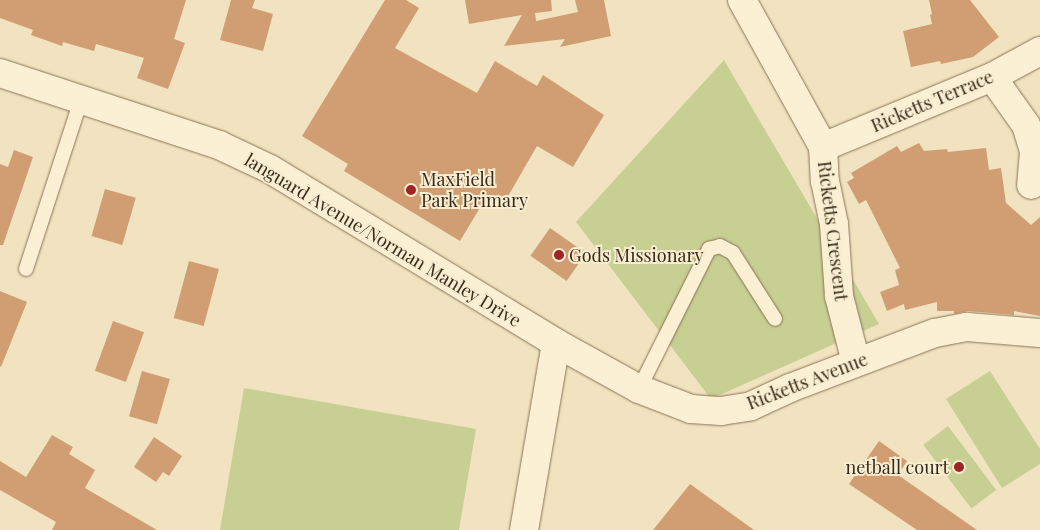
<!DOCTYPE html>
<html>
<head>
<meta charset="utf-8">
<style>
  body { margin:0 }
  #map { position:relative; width:1040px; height:530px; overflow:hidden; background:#f1e3c0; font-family:"Playfair Display",serif }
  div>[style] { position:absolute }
  .green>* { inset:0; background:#c7cf93; transform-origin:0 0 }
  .building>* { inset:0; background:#d19d73; transform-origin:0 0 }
  .roads { filter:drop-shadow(0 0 1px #8b7457) drop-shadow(0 0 1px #8b7457) }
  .service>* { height:14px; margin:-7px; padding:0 7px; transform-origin:7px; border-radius:7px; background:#fbf0d4 }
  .minor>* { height:28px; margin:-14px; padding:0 14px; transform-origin:14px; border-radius:14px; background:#fbf0d4 }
  .dots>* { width:14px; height:14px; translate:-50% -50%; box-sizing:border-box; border:2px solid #f8edd0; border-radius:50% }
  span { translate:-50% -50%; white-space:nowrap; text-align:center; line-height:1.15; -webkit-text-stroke:4px #f8edd0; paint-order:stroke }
  .street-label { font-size:18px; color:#392b1c }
  .poi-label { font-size:18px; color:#392b1c }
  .left { translate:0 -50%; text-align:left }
  .right { translate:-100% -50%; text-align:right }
</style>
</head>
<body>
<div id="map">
  <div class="green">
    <i style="clip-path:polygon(724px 60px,879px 324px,711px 399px,576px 222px)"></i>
    <i style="clip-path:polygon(990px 371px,1040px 449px,1040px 464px,1002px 488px,946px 399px)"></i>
    <i style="clip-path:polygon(244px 388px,476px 429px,459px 530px,220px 530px)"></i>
    <i style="left:948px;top:426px;width:80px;height:31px;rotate:53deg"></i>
  </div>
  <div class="building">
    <i style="clip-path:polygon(0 0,186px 0,174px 39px,185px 43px,168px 89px,137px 78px,144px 58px,96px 44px,94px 51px,63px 42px,62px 46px,31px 35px,33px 30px,0 18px)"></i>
    <i style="clip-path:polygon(231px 0,255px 0,252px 8px,273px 14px,263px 51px,220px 40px)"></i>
    <i style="clip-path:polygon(385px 0,406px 0,419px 8px,395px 48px,477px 93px,495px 61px,537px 86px,543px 75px,604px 115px,573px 167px,537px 146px,503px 205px,487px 196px,460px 241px,344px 171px,348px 164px,302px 136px)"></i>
    <i style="clip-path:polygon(465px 0,551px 0,552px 11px,535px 13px,536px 21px,578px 12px,575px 0,604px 0,611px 36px,560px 47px,565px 39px,504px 46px,522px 15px,469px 24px)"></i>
    <i style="clip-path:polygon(929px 0,970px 0,999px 37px,973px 57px,941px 64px,940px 61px,911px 67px,903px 31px,932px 24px,930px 15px,932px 14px)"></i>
    <i style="clip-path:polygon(919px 143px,924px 151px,947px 149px,948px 152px,986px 148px,989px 170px,1001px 168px,1006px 203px,1031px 225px,1040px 217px,1040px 316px,1014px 311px,1014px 315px,968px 311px,954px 314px,954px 311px,937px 311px,937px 302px,905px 310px,904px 304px,887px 311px,880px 292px,899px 285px,895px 270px,900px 268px,866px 200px,859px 204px,847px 182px,854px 178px,851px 173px,897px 146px,901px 152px)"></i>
    <i style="clip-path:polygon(14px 150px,33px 157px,3px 245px,0 245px,0 164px,8px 167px)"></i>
    <i style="left:105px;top:189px;width:32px;height:49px;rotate:16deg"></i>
    <i style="left:550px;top:228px;width:44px;height:34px;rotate:35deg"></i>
    <i style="left:189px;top:261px;width:31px;height:59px;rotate:15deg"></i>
    <i style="clip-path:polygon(0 291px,27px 302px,1px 367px,0 366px)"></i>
    <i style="left:113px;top:321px;width:33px;height:53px;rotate:20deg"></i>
    <i style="left:142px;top:371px;width:29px;height:47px;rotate:16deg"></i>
    <i style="clip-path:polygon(52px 435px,73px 447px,69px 454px,95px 470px,85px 488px,157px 530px,52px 530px,56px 522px,0 490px,0 461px,26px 477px)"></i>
    <i style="clip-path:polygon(154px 437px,182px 456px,169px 476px,163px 472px,156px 482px,134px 467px)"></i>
    <i style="clip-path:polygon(879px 441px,907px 461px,898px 475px,977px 530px,917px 530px,849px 484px)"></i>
    <i style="clip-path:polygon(690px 484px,754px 530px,653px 530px)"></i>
  </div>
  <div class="roads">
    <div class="service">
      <i style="left:26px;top:269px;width:178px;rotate:-72deg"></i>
      <i style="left:639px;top:389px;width:157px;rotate:-63.4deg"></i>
      <i style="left:709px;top:249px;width:11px;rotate:-15deg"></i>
      <i style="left:720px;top:246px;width:15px;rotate:28deg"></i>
      <i style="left:733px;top:253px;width:78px;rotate:57.5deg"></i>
    </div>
    <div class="minor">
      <i style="left:742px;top:0;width:168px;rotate:61.1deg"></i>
      <i style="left:823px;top:147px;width:34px;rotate:87deg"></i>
      <i style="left:825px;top:181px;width:44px;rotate:78.2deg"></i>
      <i style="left:834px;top:224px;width:72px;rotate:86deg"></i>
      <i style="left:839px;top:296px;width:68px;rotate:75.6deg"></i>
      <i style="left:0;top:73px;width:231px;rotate:18.2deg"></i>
      <i style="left:219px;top:145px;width:56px;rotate:25.2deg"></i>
      <i style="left:270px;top:169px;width:335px;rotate:31.3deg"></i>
      <i style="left:556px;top:343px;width:190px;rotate:99.7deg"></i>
      <i style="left:992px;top:77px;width:59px;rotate:54.7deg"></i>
      <i style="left:1026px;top:125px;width:28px;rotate:73deg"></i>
      <i style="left:1034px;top:152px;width:33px;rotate:95deg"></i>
      <i style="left:823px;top:147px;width:183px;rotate:-22.5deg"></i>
      <i style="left:992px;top:77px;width:55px;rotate:-28.4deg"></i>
      <i style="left:556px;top:343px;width:95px;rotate:29deg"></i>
      <i style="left:639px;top:389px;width:56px;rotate:21deg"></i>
      <i style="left:691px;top:409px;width:30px;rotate:4deg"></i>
      <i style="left:721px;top:411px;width:30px;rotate:-9deg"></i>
      <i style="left:751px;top:406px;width:43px;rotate:-24.8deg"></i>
      <i style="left:790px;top:388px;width:155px;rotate:-20.8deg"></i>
      <i style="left:935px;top:333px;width:33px;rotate:-11deg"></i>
      <i style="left:967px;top:327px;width:73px;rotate:4.7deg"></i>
    </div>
  </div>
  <div class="dots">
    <i style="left:411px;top:190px;background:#9e2523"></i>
    <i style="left:559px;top:255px;background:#9e2523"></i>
    <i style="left:959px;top:467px;background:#9e2523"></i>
  </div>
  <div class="street-label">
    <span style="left:932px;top:101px;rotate:-23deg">Ricketts Terrace</span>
    <span style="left:833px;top:231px;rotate:83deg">Ricketts Crescent</span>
    <span style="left:383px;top:240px;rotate:31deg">languard Avenue/Norman Manley Drive</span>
    <span style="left:807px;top:381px;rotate:-21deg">Ricketts Avenue</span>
  </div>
  <div class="poi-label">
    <span class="left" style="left:421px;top:190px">MaxField<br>Park Primary</span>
    <span class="left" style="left:569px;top:255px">Gods Missionary</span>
    <span class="right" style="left:949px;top:467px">netball court</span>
  </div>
</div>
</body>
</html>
